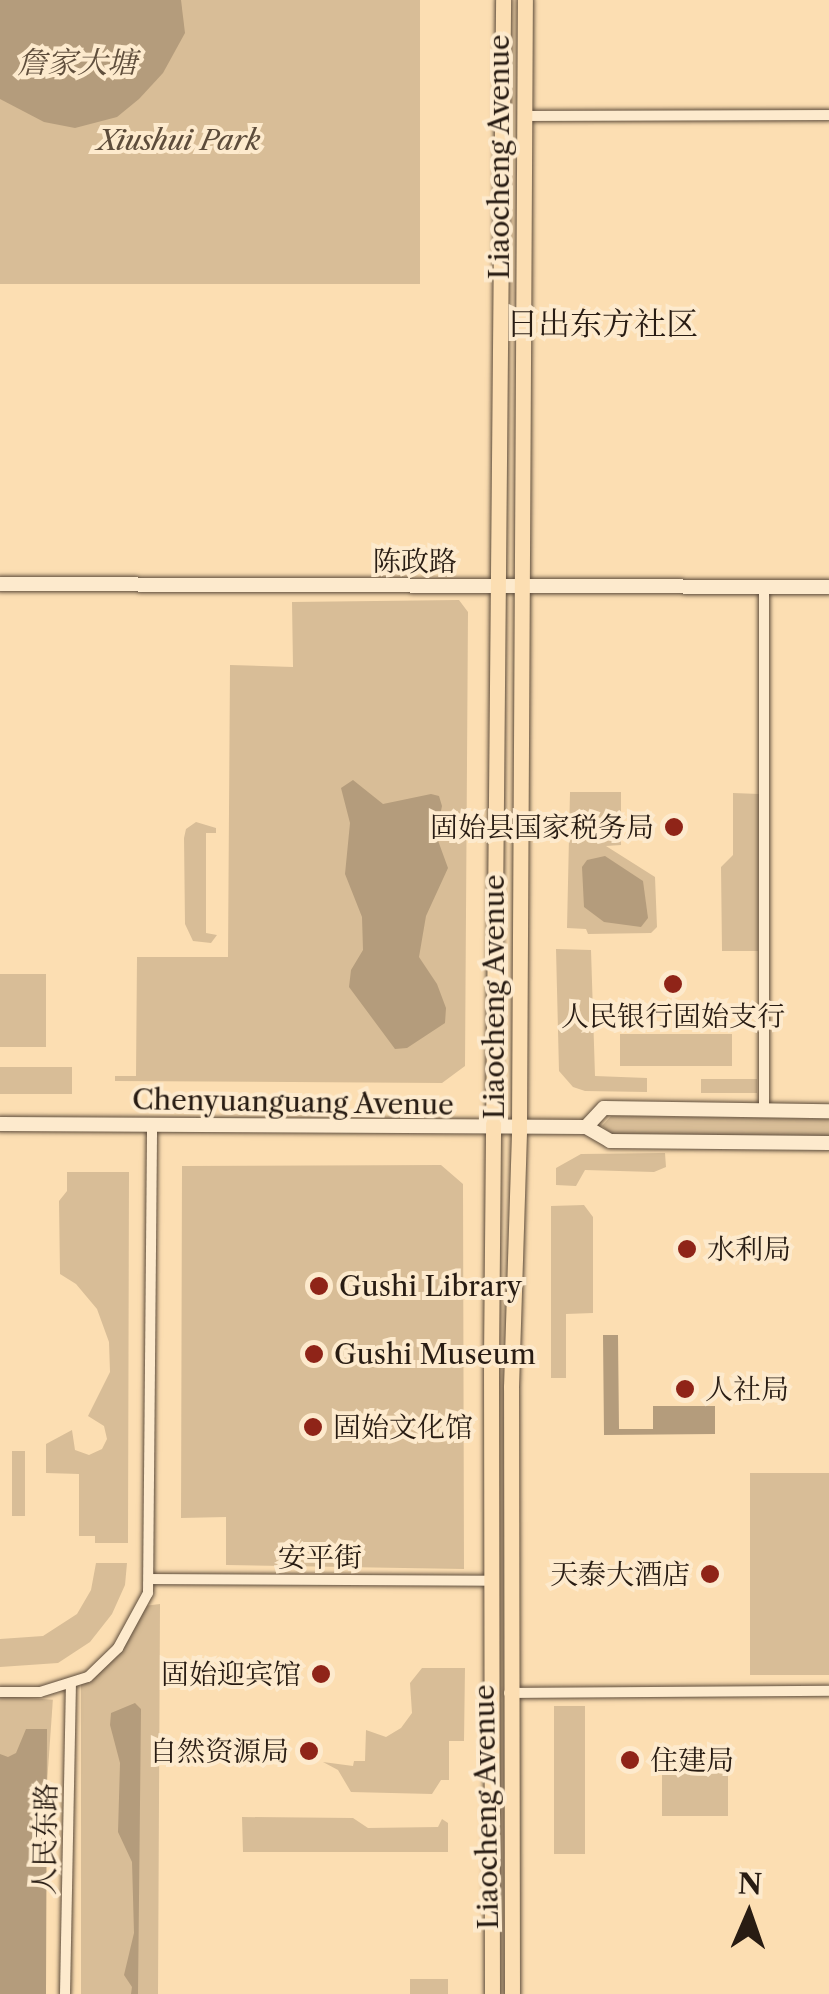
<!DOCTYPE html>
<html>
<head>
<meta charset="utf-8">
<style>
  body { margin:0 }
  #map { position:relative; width:829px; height:1994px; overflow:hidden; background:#fcdeb2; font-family:"Libre Caslon Text","Noto Serif SC",serif }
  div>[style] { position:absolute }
  .green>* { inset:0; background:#d8bd97; transform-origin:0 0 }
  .water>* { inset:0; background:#b49c7c }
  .roads { filter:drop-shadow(0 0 2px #5d4c3b) drop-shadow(0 0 2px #5d4c3b) }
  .street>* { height:10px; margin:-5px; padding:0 5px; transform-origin:5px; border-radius:5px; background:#fdeacd }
  .secondary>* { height:14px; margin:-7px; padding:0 7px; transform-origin:7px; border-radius:7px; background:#fdeacd }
  .primary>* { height:15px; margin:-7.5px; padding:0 7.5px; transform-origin:7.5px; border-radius:7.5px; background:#fcdeb2 }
  .dots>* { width:28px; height:28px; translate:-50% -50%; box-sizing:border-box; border:5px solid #fdeacd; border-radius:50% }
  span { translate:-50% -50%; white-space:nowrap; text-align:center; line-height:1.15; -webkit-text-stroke:8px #fdeacd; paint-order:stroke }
  .park-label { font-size:28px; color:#5d4c3b; font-style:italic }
  .street-label { font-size:28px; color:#281c13 }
  .poi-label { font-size:28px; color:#281c13 }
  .right { translate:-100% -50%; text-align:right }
  .left { translate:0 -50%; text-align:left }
  .water-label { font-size:30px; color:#604f3d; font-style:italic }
  .quarter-label { font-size:32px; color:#281c13 }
  .north { position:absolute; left:699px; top:1864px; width:100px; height:100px; -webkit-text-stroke:8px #fdeacd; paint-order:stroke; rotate:2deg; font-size:28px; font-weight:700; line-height:40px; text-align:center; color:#281c13 }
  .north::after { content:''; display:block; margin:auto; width:35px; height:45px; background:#281c13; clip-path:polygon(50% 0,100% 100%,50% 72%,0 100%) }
</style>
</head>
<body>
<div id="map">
  <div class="green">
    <i style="left:0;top:0;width:420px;height:284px"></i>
    <i style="clip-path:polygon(459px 600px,468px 612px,465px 1066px,442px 1083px,115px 1081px,115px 1076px,136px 1076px,137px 957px,228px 957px,230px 665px,293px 667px,292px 602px)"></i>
    <i style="clip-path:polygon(570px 792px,621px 792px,621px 845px,606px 846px,655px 877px,657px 927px,651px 933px,588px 934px,586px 929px,567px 928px)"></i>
    <i style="clip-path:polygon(733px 793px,759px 794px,758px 951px,722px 951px,721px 867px,733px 855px)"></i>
    <i style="clip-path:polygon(196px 822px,216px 828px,216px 833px,206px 833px,206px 933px,217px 935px,211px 943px,193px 941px,185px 924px,184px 838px,186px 829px)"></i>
    <i style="clip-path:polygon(556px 949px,591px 950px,595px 1076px,647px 1078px,647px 1092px,585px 1091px,573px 1087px,559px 1071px)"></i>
    <i style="left:0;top:974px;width:46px;height:73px"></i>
    <i style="left:620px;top:1034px;width:112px;height:32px"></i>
    <i style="left:0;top:1067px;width:72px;height:27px"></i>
    <i style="left:757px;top:1079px;width:14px;height:56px;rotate:90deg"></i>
    <i style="clip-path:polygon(611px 1116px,829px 1119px,829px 1138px,612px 1134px,602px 1126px)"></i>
    <i style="clip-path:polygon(665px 1153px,666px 1167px,654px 1172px,585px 1170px,576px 1186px,556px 1185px,556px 1168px,581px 1154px)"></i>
    <i style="clip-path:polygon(441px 1165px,463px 1184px,464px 1569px,226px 1565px,226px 1517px,181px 1518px,182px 1166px)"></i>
    <i style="clip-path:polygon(67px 1172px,129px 1172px,128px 1543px,95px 1543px,95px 1536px,79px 1536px,79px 1474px,46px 1473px,46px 1444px,72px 1430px,75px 1450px,89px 1455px,102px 1449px,107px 1439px,104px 1426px,88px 1416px,110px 1372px,109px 1342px,97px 1309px,76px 1284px,60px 1274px,59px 1201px,67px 1191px)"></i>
    <i style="clip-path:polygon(584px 1205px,593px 1217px,593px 1313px,566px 1314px,566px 1378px,551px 1378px,551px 1206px)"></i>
    <i style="left:12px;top:1451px;width:13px;height:65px"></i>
    <i style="left:829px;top:1473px;width:202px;height:79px;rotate:90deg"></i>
    <i style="clip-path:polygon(96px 1563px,127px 1563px,125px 1585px,112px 1614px,90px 1642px,58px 1663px,0 1667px,0 1639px,43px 1636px,77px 1614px,91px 1590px)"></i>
    <i style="clip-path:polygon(160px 1604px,158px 1994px,81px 1994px,81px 1680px,118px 1648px,144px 1606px)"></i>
    <i style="clip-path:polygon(422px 1668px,465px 1668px,464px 1741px,449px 1741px,449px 1780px,441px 1780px,432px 1794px,351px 1792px,338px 1770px,323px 1762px,353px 1766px,354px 1761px,365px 1761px,366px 1730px,386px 1737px,401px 1728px,412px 1713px,410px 1683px)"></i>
    <i style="left:0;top:1696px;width:53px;height:298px;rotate:4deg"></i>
    <i style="left:554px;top:1706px;width:31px;height:148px"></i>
    <i style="left:662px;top:1754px;width:66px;height:62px"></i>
    <i style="clip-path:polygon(242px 1817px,353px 1818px,368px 1828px,438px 1827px,442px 1819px,448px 1823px,448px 1852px,243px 1852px)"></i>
    <i style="left:410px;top:1979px;width:38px;height:15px"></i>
  </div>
  <div class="water">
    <i style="clip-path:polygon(0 0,181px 0,185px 33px,163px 73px,139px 99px,117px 117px,75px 128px,44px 122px,0 99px)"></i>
    <i style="clip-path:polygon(353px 780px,383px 804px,431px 794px,439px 796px,442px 806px,436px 835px,448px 868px,426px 916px,419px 957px,437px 984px,446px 1008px,445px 1023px,407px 1048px,395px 1049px,349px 987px,351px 970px,363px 950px,362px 917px,345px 874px,350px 823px,341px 788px)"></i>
    <i style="clip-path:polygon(605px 856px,643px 881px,648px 918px,641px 927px,604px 922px,584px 907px,582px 867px,587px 860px)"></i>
    <i style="clip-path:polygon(603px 1335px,618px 1335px,619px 1429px,653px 1429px,653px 1406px,715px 1406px,715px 1434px,604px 1435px)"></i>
    <i style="clip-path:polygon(135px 1703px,141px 1709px,138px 1994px,131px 1994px,132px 1987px,124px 1975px,134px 1933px,132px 1862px,118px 1832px,120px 1763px,110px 1725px,111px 1713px)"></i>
    <i style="clip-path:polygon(26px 1729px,47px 1729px,46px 1994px,0 1994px,0 1754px,8px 1757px,16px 1753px)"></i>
  </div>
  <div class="roads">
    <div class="street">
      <i style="left:525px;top:116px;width:304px;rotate:-0.2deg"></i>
      <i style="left:764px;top:1110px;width:523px;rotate:-90deg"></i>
      <i style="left:150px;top:1579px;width:340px;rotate:0.3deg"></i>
      <i style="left:0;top:1692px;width:40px"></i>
      <i style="left:40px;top:1692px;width:50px;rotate:-17.4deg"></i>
      <i style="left:88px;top:1677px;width:42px;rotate:-44deg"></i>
      <i style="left:118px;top:1648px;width:63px;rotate:-61.4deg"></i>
      <i style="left:148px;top:1593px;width:469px;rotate:-89.5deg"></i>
      <i style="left:509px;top:1693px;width:320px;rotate:-0.4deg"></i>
      <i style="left:65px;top:1994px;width:308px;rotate:-88.9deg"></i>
    </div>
    <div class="secondary">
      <i style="left:0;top:584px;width:829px;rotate:0.21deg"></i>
      <i style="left:0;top:1124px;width:586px;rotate:0.29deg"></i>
      <i style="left:586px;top:1127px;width:28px;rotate:30deg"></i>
      <i style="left:610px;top:1141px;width:219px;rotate:0.5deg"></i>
      <i style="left:586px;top:1127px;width:26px;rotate:-47deg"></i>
      <i style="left:604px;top:1108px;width:225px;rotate:0.8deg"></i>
    </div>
    <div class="primary">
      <i style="left:492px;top:1994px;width:634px;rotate:-90.09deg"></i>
      <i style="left:491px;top:1360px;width:1360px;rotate:-89.49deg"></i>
      <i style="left:512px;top:1994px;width:607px;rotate:-90.09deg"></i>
      <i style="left:511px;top:1387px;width:259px;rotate:-88.2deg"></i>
      <i style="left:519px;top:1128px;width:1128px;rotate:-89.7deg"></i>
    </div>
  </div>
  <div class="dots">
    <i style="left:674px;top:827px;background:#8f2418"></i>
    <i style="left:673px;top:984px;background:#8f2418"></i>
    <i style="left:687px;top:1249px;background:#8f2418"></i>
    <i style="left:319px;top:1286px;background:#8f2418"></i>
    <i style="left:314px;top:1354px;background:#8f2418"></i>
    <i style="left:685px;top:1389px;background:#8f2418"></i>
    <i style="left:313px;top:1427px;background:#8f2418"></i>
    <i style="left:710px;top:1574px;background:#8f2418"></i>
    <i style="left:321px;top:1674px;background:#8f2418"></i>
    <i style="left:309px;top:1751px;background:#8f2418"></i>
    <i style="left:630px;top:1760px;background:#8f2418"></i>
  </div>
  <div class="park-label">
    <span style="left:179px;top:140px">Xiushui Park</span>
  </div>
  <div class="street-label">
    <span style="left:499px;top:157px;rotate:-90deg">Liaocheng Avenue</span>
    <span style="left:415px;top:561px">陈政路</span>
    <span style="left:494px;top:997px;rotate:-90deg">Liaocheng Avenue</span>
    <span style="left:293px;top:1102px;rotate:1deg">Chenyuanguang Avenue</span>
    <span style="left:320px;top:1557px">安平街</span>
    <span style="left:486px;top:1807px;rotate:-91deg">Liaocheng Avenue</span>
    <span style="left:45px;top:1839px;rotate:-89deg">人民东路</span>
  </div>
  <div class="poi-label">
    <span class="right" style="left:654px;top:827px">固始县国家税务局</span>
    <span style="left:673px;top:1016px">人民银行固始支行</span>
    <span class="left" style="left:707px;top:1249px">水利局</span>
    <span class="left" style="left:339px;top:1286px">Gushi Library</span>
    <span class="left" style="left:334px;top:1354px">Gushi Museum</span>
    <span class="left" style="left:705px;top:1389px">人社局</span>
    <span class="left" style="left:333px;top:1427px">固始文化馆</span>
    <span class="right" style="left:690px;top:1574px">天泰大酒店</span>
    <span class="right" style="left:301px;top:1674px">固始迎宾馆</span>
    <span class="right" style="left:289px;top:1751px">自然资源局</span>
    <span class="left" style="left:650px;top:1760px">住建局</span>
  </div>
  <div class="water-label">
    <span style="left:77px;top:63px">詹家大塘</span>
  </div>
  <div class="quarter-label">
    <span style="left:602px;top:324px">日出东方社区</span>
  </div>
  <div class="north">N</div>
</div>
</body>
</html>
